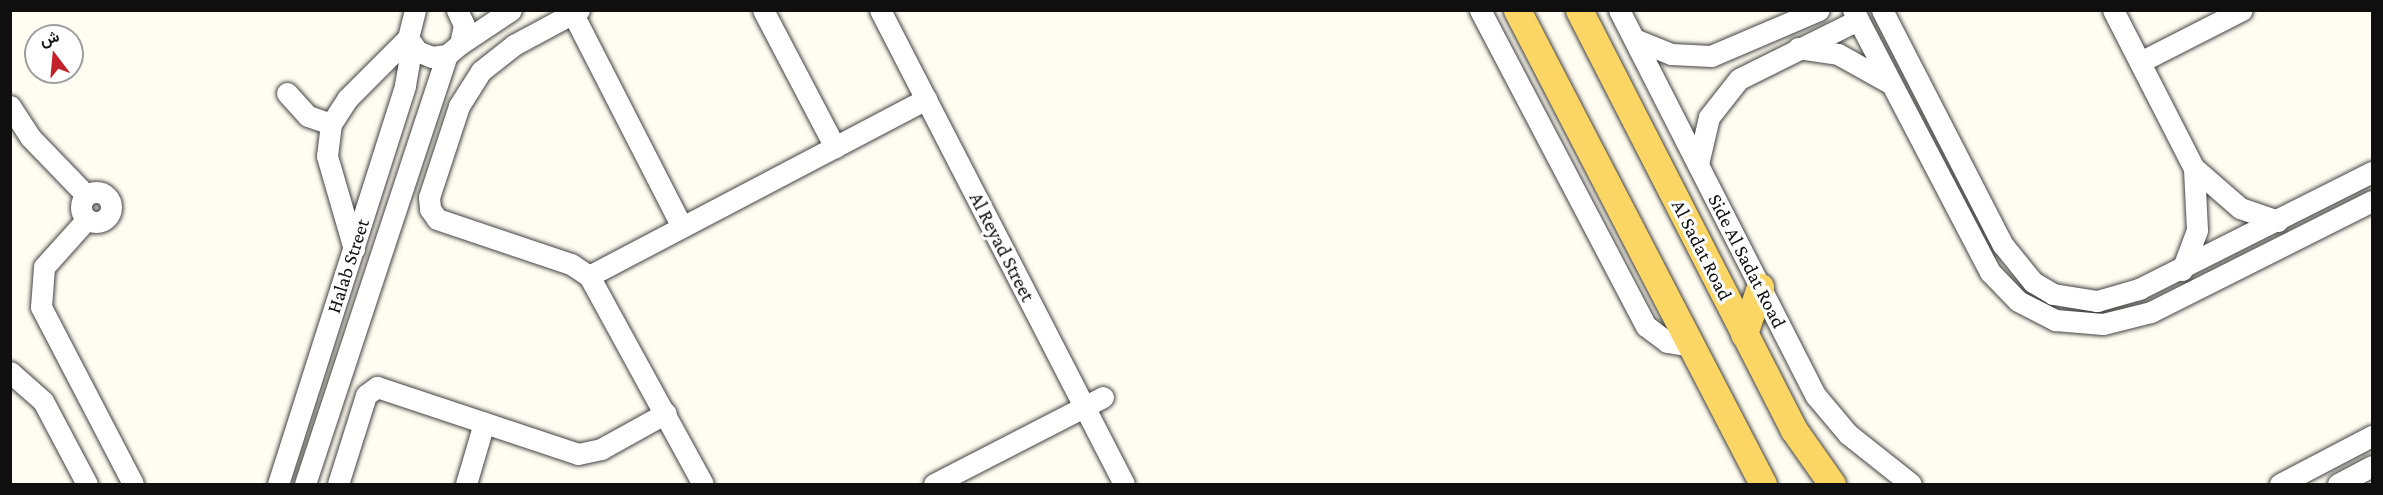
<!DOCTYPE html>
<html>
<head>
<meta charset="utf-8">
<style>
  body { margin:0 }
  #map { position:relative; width:2383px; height:495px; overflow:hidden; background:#fffcf1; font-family:"Crimson Pro",Vazirmatn,serif }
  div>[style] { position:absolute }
  .roads { filter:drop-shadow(0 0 2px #424242) drop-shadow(0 0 2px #424242) }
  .minor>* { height:21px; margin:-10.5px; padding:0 10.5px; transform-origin:10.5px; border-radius:10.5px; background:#fff }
  .minor>.ring { margin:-10.5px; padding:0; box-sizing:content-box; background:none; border:21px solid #fff; border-radius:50% }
  .major>* { height:27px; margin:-13.5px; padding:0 13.5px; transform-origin:13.5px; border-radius:13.5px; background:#fcd664 }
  span { translate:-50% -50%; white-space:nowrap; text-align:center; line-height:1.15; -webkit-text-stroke:6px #fff; paint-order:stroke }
  .street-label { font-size:20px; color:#0f0f0f }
  .frame { position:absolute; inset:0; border:12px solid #0f0f0f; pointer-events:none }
  .north { position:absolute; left:24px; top:24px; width:60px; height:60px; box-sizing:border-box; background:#fff; border:2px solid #9f9f9f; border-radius:50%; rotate:344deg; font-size:16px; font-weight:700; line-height:24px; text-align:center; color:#0f0f0f }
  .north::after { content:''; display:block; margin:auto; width:21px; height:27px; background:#c4222b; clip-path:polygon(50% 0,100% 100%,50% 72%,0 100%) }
</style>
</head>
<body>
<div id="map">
  <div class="roads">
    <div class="minor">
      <i style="left:415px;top:10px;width:29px;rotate:104deg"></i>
      <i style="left:408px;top:38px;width:16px;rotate:55deg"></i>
      <i style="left:417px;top:51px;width:16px;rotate:22deg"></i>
      <i style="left:432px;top:57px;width:15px;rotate:-8deg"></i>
      <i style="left:447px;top:55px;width:17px;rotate:-40deg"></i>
      <i style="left:460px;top:44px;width:19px;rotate:-78deg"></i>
      <i style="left:464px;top:25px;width:17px;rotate:-115deg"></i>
      <i style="left:579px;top:10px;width:74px;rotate:151.7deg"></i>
      <i style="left:514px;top:45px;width:42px;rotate:141.8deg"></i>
      <i style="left:481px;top:71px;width:41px;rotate:122.2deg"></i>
      <i style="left:459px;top:106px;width:96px;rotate:108.2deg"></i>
      <i style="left:429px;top:197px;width:12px;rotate:85deg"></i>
      <i style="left:430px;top:209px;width:12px;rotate:55deg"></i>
      <i style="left:437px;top:219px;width:141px;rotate:18.6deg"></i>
      <i style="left:571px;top:264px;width:22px;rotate:34deg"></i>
      <i style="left:589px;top:276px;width:237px;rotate:61.3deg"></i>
      <i style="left:763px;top:10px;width:155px;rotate:62.3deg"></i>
      <i style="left:880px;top:10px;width:533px;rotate:62.76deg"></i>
      <i style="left:1480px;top:10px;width:357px;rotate:62.3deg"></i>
      <i style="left:1646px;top:326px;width:26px;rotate:37deg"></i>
      <i style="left:1667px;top:342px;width:26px;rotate:9deg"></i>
      <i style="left:1619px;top:10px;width:433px;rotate:63deg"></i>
      <i style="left:1816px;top:396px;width:50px;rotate:49.9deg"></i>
      <i style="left:1848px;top:434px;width:80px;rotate:38.4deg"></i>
      <i style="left:1853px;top:10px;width:296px;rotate:62.4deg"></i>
      <i style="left:1990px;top:272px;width:40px;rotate:46deg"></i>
      <i style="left:2018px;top:301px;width:42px;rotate:27.2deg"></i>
      <i style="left:2055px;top:320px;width:48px;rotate:4.8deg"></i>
      <i style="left:2103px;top:324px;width:49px;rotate:-14deg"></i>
      <i style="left:2151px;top:312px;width:247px;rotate:-26.7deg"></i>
      <i style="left:1882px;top:10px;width:264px;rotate:62.8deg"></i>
      <i style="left:2003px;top:245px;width:48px;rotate:51deg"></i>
      <i style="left:2033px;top:282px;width:23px;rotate:31deg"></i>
      <i style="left:2053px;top:294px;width:45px;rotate:9deg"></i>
      <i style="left:2097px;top:301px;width:44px;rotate:-15.9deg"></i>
      <i style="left:2139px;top:289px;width:261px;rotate:-26.7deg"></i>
      <i style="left:2113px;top:10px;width:178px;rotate:62.9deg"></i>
      <i style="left:2194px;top:168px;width:61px;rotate:41deg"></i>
      <i style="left:2240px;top:208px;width:40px;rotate:18.9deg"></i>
      <i style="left:573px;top:14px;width:239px;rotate:62.9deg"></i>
      <i style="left:1634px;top:39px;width:40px;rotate:22deg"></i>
      <i style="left:1671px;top:54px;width:40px;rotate:2.9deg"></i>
      <i style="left:1711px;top:56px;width:117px;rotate:-23.1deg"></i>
      <i style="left:460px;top:44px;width:61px;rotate:-33.7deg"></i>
      <i style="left:1798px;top:48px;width:40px;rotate:8.5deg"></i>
      <i style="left:1838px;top:54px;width:57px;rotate:29.2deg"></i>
      <i style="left:2140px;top:62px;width:114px;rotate:-27deg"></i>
      <i style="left:287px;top:93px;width:31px;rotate:48deg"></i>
      <i style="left:308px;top:116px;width:24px;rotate:19deg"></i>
      <i style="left:10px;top:106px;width:37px;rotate:57deg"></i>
      <i style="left:30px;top:137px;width:81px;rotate:46deg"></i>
      <i style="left:1698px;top:164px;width:48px;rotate:-76.8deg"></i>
      <i style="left:1709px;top:117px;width:48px;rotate:-51.7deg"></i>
      <i style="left:1739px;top:79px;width:133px;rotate:-26.4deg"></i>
      <i class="ring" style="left:81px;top:192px;width:9px;height:9px"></i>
      <i style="left:87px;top:219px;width:64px;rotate:131.9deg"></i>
      <i style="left:44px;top:267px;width:40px;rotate:94.3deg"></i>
      <i style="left:41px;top:307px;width:199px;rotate:62.5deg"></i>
      <i style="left:354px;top:249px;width:97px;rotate:-106.2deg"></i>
      <i style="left:327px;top:156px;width:32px;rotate:-83deg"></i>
      <i style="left:331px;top:124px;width:30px;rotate:-57deg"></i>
      <i style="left:347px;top:99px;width:86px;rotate:-45deg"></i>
      <i style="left:2182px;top:270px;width:43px;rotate:-69.4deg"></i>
      <i style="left:2197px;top:230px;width:62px;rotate:-92.8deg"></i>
      <i style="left:589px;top:276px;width:381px;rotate:-27.7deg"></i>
      <i style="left:10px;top:372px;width:44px;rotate:41.3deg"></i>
      <i style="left:43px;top:401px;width:94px;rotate:62.1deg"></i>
      <i style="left:278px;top:484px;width:419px;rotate:-72.3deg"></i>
      <i style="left:405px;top:85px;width:41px;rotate:-80.1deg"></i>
      <i style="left:305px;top:484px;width:452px;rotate:-71.7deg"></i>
      <i style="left:338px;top:484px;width:93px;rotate:-72.5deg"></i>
      <i style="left:366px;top:395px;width:14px;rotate:-36deg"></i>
      <i style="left:377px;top:387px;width:212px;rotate:18.4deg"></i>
      <i style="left:578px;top:454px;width:24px;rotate:-12deg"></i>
      <i style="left:601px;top:449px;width:74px;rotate:-29deg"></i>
      <i style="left:466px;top:484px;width:64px;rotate:-73.6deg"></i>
      <i style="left:934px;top:484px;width:190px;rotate:-27.2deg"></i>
      <i style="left:2280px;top:484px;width:104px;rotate:-27.6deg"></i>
      <i style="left:2338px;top:484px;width:38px;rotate:-28deg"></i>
    </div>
    <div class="major">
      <i style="left:1517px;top:10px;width:534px;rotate:62.57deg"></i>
      <i style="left:1579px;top:10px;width:472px;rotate:62.9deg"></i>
      <i style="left:1794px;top:430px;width:66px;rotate:54.9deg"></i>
      <i style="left:1744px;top:334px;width:50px;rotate:-71.2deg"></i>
    </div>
  </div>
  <div class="street-label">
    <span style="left:1002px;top:247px;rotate:63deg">Al Reyad Street</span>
    <span style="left:1702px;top:250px;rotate:63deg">Al Sadat Road</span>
    <span style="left:1747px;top:261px;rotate:63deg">Side Al Sadat Road</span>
    <span style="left:348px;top:266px;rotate:-72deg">Halab Street</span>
  </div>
  <div class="frame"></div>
  <div class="north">ش</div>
</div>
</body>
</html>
